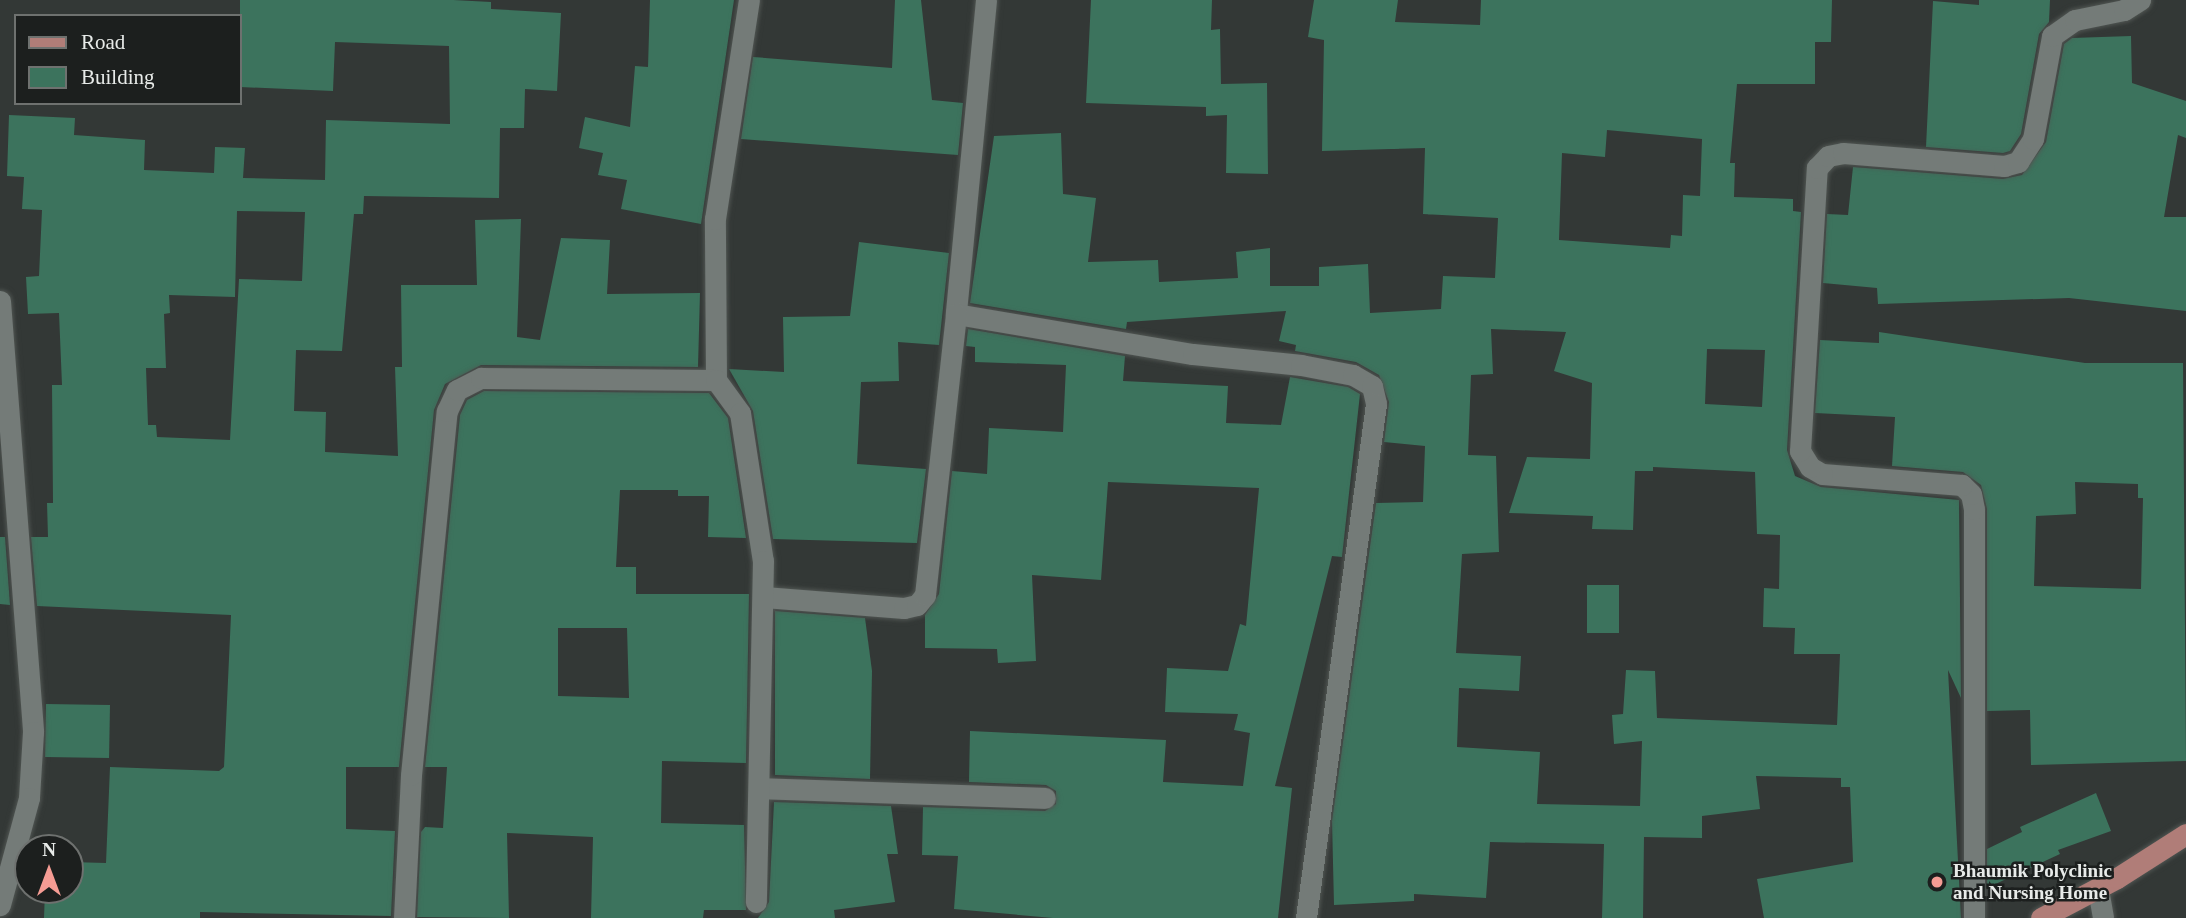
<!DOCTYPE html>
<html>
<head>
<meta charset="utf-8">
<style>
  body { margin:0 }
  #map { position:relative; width:2186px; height:918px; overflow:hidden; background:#333836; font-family:Georgia,serif }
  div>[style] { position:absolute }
  .building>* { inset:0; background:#3c735d; transform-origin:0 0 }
  .roads { filter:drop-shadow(0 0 2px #505552) drop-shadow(0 0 2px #505552) }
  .street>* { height:21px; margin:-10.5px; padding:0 10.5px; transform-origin:10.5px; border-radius:10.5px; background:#747b78 }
  .primary>* { height:21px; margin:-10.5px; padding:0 10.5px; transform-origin:10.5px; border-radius:10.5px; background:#b07d78 }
  .dots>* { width:19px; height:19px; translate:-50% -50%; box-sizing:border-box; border:4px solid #1c1f1e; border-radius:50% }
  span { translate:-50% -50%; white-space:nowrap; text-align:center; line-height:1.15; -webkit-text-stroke:5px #1c1f1e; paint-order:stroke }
  .poi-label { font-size:19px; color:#e8ebe9; font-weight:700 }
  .left { translate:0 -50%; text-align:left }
  .legend { position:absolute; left:14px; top:14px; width:228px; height:91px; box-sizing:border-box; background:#1c1f1e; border:2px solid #6e716f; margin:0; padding:9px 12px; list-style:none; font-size:21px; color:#e8ebe9 }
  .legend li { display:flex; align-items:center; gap:14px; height:35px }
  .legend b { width:35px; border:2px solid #6e716f }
  .north { position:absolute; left:14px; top:834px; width:70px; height:70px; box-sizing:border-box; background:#1c1f1e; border:2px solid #6e716f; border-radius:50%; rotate:0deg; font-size:19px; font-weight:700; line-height:28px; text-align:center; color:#e8ebe9 }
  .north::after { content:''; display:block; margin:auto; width:24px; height:32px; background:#f59c94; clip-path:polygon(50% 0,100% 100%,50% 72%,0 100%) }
</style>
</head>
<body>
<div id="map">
  <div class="building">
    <i style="clip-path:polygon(evenodd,240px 0,453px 0,491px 2px,491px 9px,561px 13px,557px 91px,525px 89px,524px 128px,500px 128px,499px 198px,364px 196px,363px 214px,354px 214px,342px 351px,296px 350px,294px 411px,326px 412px,325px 452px,398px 456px,395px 367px,402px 367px,401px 285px,477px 285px,475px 220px,521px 219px,517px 337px,540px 340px,561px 238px,610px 240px,607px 294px,700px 293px,698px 367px,481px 365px,445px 384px,434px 410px,399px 767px,346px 767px,346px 829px,395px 831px,391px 916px,200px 912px,200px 918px,44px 918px,45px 890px,70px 890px,70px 862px,106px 863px,110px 767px,219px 771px,224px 767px,231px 615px,37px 606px,31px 537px,48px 537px,47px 503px,53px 503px,52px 385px,62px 385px,59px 313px,28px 314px,26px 277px,39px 276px,42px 210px,22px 209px,24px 177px,7px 176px,9px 115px,75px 118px,74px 135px,145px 140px,144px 170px,214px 173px,215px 147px,245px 148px,243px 178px,325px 180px,326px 120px,450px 124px,449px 46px,335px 42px,333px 91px,240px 87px,240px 0,237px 211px,305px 212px,302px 281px,239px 279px,230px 440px,157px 437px,156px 425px,148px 425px,146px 368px,166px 368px,164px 314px,170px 313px,169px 295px,235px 297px,237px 211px)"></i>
    <i style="clip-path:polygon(650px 0,734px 0,701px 224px,621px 209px,627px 180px,598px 175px,603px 153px,579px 148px,585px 117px,630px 127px,635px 66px,648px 67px)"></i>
    <i style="clip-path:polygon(895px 0,921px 0,932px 100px,963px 103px,958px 155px,741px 139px,753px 57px,892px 68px)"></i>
    <i style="clip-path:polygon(1091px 0,1212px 0,1211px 30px,1220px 29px,1221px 84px,1267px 83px,1268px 174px,1226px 173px,1227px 115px,1206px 116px,1206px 107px,1086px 103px)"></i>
    <i style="clip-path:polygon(evenodd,1314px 0,1398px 0,1395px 22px,1480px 25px,1481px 0,1832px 0,1831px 42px,1815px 42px,1815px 84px,1737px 84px,1730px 163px,1735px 163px,1734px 197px,1793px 199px,1793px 211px,1801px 212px,1787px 450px,1795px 476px,1821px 487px,1959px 500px,1961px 698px,1948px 670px,1961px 918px,1764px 918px,1757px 879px,1853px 862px,1850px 787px,1841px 787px,1841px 778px,1756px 776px,1760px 809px,1702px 816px,1702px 838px,1644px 837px,1643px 918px,1602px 918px,1604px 844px,1490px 842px,1486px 898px,1414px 894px,1414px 901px,1334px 905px,1332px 821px,1376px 503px,1423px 502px,1425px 446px,1384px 442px,1389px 402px,1379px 375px,1356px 362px,1295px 351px,1296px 345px,1279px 341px,1286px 311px,1127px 322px,1126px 329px,970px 303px,994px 136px,1061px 133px,1063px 194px,1096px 198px,1088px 262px,1158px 260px,1159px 282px,1238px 278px,1236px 252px,1270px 248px,1270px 286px,1319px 286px,1319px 267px,1368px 264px,1370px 313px,1441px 309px,1443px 276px,1495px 278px,1498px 218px,1423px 214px,1425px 148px,1322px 151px,1324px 40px,1308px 37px,1314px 0,1607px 130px,1702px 139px,1700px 196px,1683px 195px,1682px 236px,1671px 235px,1670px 248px,1559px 240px,1562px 153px,1605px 157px,1607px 130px,1314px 0,1491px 329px,1566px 332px,1554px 371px,1592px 383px,1590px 459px,1527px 457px,1509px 513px,1593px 516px,1592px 529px,1633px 530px,1635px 471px,1653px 471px,1653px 467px,1755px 472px,1757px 534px,1780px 535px,1779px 589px,1764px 588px,1763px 627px,1795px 628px,1794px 654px,1840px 654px,1837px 725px,1657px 718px,1655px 671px,1626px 670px,1623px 714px,1612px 715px,1614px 744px,1642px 741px,1640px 806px,1537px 804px,1540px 752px,1457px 747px,1459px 688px,1519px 691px,1521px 656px,1456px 653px,1462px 554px,1499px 552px,1496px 456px,1468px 455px,1471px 375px,1493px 374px,1491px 329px,1314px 0,1707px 349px,1765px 350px,1762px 407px,1705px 404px,1707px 349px)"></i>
    <i style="clip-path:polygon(1979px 0,2050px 0,2049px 22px,2039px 34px,2021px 134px,2010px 151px,2003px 153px,1926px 147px,1933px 1px,1979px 5px)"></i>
    <i style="clip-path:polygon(2131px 36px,2132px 83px,2186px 101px,2186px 138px,2178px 135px,2164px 217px,2186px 217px,2186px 311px,2069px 298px,1878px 304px,1877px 288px,1823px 283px,1827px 214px,1848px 215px,1853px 167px,2003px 179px,2022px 175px,2046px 142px,2064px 44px,2072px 38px)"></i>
    <i style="clip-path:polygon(859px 242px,949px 253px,939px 345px,898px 342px,899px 381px,861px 382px,857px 464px,926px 469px,917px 543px,773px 539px,753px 411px,729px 369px,784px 372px,783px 317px,850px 316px)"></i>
    <i style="clip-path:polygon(968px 329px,1125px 356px,1123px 381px,1228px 386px,1226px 423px,1281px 425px,1290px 377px,1348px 387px,1360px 394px,1342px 557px,1332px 556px,1275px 786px,1292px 788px,1278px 918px,1053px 918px,954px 909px,958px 856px,922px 855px,923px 807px,1045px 811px,1056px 804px,1056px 791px,1046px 785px,969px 782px,970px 731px,1166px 740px,1163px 782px,1243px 786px,1250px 733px,1234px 730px,1238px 714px,1165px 712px,1167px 668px,1228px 671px,1240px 624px,1246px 626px,1259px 488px,1108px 482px,1101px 580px,1032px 575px,1036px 661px,998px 663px,997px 649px,925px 648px,925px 615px,939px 594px,952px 471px,987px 474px,989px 428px,1063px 432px,1066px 365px,975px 362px,975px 347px,966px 346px)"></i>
    <i style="clip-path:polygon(evenodd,1879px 332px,2085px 363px,2183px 363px,2186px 761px,2031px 765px,2030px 710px,1987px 711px,1987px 509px,1981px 485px,1963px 472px,1892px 466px,1895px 417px,1815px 413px,1820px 340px,1879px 343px,1879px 332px,2075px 482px,2138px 484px,2138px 498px,2143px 498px,2141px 589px,2034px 586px,2036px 516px,2076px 514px,2075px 482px)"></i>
    <i style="clip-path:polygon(evenodd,484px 391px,709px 393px,728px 418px,746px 538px,708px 537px,709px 496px,678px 496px,678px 490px,620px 490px,616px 567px,636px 567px,636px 594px,749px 594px,746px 763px,662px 761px,661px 823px,744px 825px,746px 910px,704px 910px,703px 918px,591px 918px,593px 837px,507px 833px,509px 918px,417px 917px,421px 832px,425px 827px,443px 828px,447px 767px,425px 767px,460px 415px,467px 400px,484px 391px,558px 628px,627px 628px,629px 698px,558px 696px,558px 628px)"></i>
    <i style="clip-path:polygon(0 537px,5px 537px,10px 605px,0 604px)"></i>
    <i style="left:1587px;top:585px;width:32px;height:48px"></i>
    <i style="clip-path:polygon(775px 611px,865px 618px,872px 671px,870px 779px,775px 775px)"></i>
    <i style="left:46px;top:704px;width:64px;height:53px;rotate:1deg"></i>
    <i style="clip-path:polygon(2096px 793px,2111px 831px,2058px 850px,2060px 854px,1987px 888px,1987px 849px,2022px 832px,2020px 827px)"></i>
    <i style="clip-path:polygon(774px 802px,891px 806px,898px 854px,887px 854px,895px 902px,834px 910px,835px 918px,758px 918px,769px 902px)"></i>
  </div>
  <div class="roads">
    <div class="street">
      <i style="left:986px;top:0;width:315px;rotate:95.5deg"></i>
      <i style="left:956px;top:314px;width:240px;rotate:9.6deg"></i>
      <i style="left:1193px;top:354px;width:109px;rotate:5.8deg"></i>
      <i style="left:1301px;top:365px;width:53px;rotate:10.9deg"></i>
      <i style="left:1353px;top:375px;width:22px;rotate:30deg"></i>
      <i style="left:1372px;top:386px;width:18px;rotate:77deg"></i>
      <i style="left:1376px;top:404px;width:519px;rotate:97.76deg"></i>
      <i style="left:0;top:301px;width:432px;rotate:85.6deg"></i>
      <i style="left:33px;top:732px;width:66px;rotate:93.5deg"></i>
      <i style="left:29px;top:798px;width:111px;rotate:105.2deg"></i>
      <i style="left:716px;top:380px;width:161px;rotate:-90.4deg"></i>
      <i style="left:715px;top:219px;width:222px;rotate:-81.2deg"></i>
      <i style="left:764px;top:597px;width:140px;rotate:4.5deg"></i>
      <i style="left:904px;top:608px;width:13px;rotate:-13deg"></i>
      <i style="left:917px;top:605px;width:13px;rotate:-51deg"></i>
      <i style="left:925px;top:595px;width:283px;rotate:-83.7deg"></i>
      <i style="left:759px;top:788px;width:286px;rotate:2deg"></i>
      <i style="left:2098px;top:889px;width:29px;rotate:80deg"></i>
      <i style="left:404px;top:918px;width:143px;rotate:-87.2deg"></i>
      <i style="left:411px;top:775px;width:366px;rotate:-84.4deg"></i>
      <i style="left:447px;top:411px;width:23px;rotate:-65deg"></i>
      <i style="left:457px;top:390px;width:27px;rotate:-27deg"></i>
      <i style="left:481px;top:378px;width:235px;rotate:0.5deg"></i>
      <i style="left:716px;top:380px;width:41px;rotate:54deg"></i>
      <i style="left:740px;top:413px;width:150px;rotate:81.2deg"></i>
      <i style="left:763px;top:561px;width:341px;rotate:91.2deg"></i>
      <i style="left:1974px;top:918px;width:409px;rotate:-90deg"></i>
      <i style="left:1974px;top:509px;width:15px;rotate:-101deg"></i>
      <i style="left:1971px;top:494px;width:13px;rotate:-135deg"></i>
      <i style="left:1962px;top:485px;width:140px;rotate:-175.5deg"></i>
      <i style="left:1822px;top:474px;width:14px;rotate:-150deg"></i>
      <i style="left:1810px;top:467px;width:19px;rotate:-122deg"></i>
      <i style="left:1800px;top:451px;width:284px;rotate:-86.6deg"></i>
      <i style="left:1817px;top:168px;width:16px;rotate:-47deg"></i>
      <i style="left:1828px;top:156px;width:15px;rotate:-11deg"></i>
      <i style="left:1843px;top:153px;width:162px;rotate:4.6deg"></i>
      <i style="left:2004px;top:166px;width:15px;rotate:-16deg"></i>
      <i style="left:2018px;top:162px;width:27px;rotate:-57deg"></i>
      <i style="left:2033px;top:139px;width:105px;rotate:-79.5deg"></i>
      <i style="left:2052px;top:36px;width:28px;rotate:-35deg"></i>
      <i style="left:2075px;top:20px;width:50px;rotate:-11.5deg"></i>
      <i style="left:2124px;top:10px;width:19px;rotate:-32deg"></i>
    </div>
    <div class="primary">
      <i style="left:2041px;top:918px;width:86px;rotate:-27.8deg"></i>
      <i style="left:2117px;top:878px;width:82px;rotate:-32.5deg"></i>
    </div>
  </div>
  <div class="dots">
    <i style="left:1937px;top:882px;background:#f59c94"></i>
  </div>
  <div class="poi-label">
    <span class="left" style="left:1953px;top:882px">Bhaumik Polyclinic<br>and Nursing Home</span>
  </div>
  <ul class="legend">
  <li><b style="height:9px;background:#b07d78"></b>Road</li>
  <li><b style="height:19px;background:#3c735d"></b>Building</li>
  </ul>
  <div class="north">N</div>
</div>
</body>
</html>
